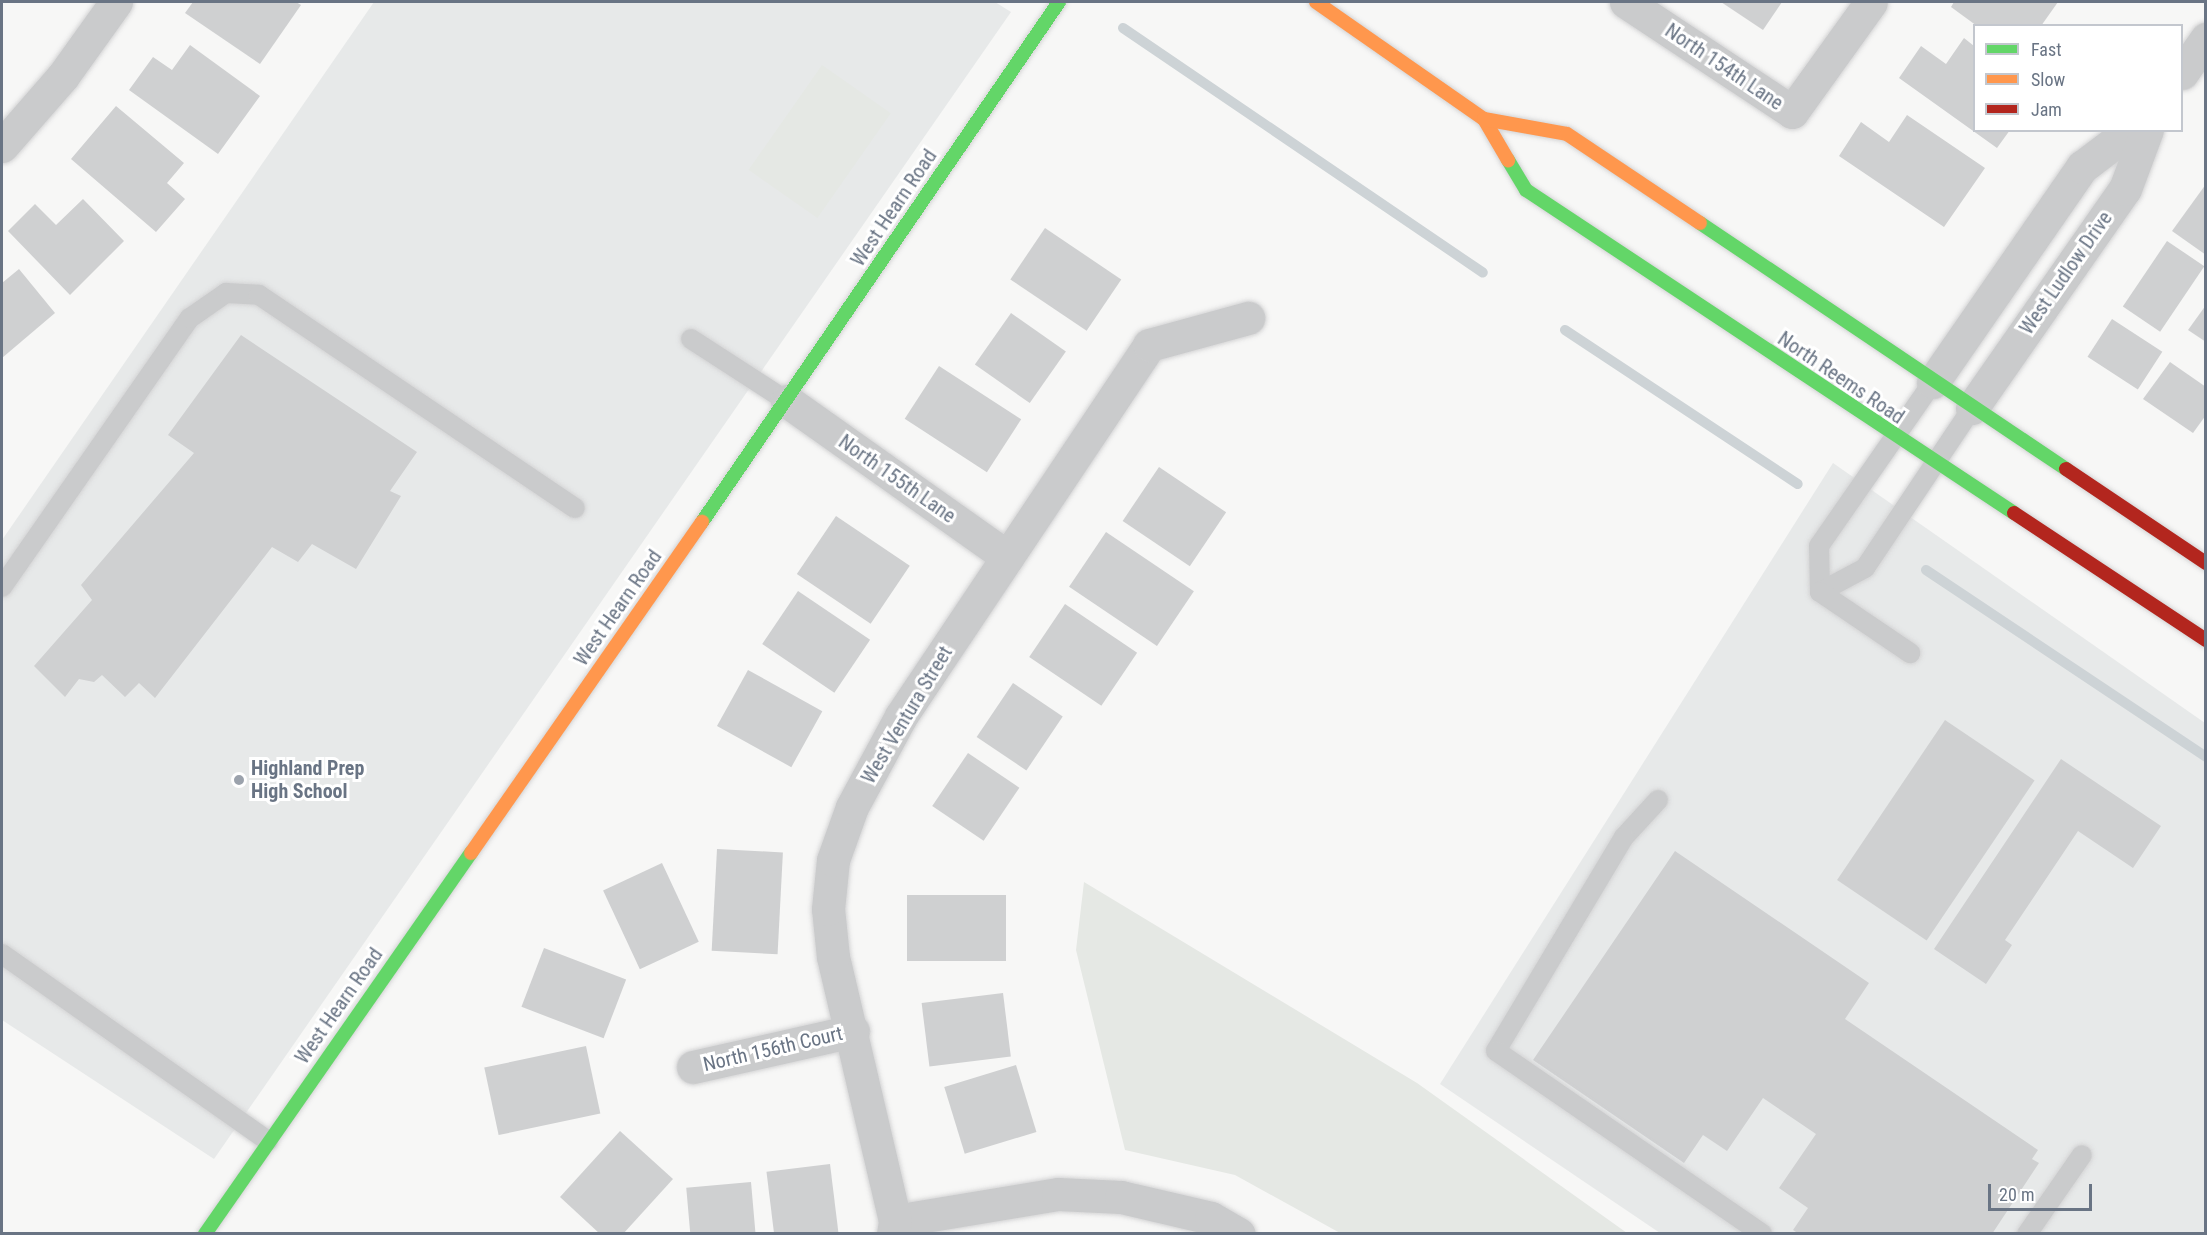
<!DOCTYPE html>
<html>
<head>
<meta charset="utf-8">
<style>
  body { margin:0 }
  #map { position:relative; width:2207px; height:1235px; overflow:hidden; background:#f7f7f6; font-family:"Roboto Condensed",sans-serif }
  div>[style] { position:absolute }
  .built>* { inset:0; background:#e7e9e9 }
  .green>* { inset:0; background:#e5e8e4; transform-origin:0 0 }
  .stream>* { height:10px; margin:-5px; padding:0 5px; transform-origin:5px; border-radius:5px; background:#cdd3d6 }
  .building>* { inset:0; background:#cfd0d1; transform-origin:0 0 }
  .roads { filter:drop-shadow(0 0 2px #d4d4d5) drop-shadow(0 0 2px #d4d4d5) }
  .lane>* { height:20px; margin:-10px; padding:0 10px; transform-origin:10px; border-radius:10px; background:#cacbcc }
  .street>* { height:33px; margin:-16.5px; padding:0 16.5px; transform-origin:16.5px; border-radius:16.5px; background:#cacbcc }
  .fast>* { height:14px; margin:-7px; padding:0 7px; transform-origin:7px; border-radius:7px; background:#63d668 }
  .slow>* { height:14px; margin:-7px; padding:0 7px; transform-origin:7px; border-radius:7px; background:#ff974d }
  .jam>* { height:14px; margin:-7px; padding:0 7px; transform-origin:7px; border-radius:7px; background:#b3261e }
  .dots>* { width:16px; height:16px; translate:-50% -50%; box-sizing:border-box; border:3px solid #fff; border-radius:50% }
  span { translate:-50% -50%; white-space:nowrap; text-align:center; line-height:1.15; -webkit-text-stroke:6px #fff; paint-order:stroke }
  .street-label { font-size:20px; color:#697484 }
  .poi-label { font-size:20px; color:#697484; font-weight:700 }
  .left { translate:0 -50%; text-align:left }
  .frame { position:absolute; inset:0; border:3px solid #697484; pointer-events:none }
  .legend { position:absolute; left:1973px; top:24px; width:210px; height:108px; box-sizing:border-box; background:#fff; border:2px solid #c3c7ce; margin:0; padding:8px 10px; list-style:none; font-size:18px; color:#697484 }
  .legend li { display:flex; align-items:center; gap:12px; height:30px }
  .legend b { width:30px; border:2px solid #c3c7ce }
  .scale { position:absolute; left:1988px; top:1184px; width:104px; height:27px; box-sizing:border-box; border:3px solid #697484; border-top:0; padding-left:8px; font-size:18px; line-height:21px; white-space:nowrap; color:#697484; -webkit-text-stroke:4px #fff; paint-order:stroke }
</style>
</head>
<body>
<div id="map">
  <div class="built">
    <i style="clip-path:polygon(374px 2px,995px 2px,1011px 12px,214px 1159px,2px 1020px,2px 540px)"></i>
    <i style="clip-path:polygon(1833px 463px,2205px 723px,2205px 1233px,1660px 1233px,1440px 1084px)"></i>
  </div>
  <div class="green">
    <i style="left:822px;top:65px;width:84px;height:128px;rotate:35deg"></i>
    <i style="clip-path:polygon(1084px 882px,1417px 1083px,1627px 1233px,1340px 1233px,1235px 1175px,1125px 1150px,1076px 950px)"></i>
  </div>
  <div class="stream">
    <i style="left:1123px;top:28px;width:435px;rotate:34.2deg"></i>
    <i style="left:1565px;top:330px;width:279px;rotate:33.5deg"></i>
    <i style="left:1926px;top:570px;width:337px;rotate:33.7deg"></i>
  </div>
  <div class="building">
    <i style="clip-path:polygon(193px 2px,296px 2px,301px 5px,260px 64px,185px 13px)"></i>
    <i style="clip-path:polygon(1721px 2px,1782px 2px,1763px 30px)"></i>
    <i style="clip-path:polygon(1954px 2px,2058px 2px,2041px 26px,1977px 26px,1951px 7px)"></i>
    <i style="clip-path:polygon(1964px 38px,1974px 46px,1974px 130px,2010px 130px,1997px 148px,1899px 78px,1921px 46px,1946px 64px)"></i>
    <i style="clip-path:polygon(190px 45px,260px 96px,218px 154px,129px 90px,153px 57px,172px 70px)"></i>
    <i style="clip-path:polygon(116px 106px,184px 163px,167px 183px,185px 199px,156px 232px,71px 159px)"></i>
    <i style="clip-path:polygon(1907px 115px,1985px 168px,1944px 227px,1839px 156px,1861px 122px,1889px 142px)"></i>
    <i style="clip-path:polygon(2206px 184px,2206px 255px,2172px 231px)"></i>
    <i style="clip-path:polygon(83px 199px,124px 241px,70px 295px,8px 231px,35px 204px,56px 225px)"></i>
    <i style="left:1045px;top:228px;width:92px;height:62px;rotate:34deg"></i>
    <i style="left:2167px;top:241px;width:45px;height:79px;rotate:34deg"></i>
    <i style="clip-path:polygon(19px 269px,55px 313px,2px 358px,2px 283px)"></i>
    <i style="clip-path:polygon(2206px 305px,2206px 342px,2188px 330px)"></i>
    <i style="left:1011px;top:313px;width:67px;height:63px;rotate:35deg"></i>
    <i style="left:2112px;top:319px;width:60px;height:45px;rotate:33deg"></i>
    <i style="clip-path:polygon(241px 335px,417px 452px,390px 491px,401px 496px,356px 569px,312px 544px,298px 562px,272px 547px,155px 698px,139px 683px,125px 697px,102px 675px,94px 682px,79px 679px,65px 697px,34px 666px,92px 600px,81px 585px,194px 453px,168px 435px)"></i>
    <i style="clip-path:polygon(2170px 362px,2206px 387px,2206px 415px,2193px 433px,2143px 399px)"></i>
    <i style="left:939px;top:366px;width:98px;height:63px;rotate:33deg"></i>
    <i style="left:1159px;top:467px;width:81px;height:65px;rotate:34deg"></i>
    <i style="left:836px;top:516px;width:89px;height:70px;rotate:34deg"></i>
    <i style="left:1106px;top:532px;width:106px;height:66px;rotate:34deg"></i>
    <i style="left:798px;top:591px;width:87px;height:64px;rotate:34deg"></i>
    <i style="left:1065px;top:604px;width:87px;height:64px;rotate:34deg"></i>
    <i style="left:748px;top:670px;width:85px;height:64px;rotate:29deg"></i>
    <i style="left:1013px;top:683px;width:60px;height:65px;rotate:34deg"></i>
    <i style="left:1945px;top:720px;width:108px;height:193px;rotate:34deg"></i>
    <i style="left:968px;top:753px;width:62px;height:64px;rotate:34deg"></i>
    <i style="clip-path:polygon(2061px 759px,2161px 826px,2133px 868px,2078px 831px,2005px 940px,2012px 945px,1986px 984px,1934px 949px)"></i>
    <i style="left:717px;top:849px;width:66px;height:102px;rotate:3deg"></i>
    <i style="clip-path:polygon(1675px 851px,1869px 983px,1845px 1019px,2038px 1150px,2032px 1159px,2039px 1163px,1992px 1234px,1799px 1234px,1793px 1230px,1808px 1208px,1779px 1188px,1816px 1134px,1763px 1098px,1727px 1151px,1703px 1135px,1684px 1163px,1533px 1060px)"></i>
    <i style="left:662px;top:863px;width:87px;height:65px;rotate:65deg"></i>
    <i style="left:1006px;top:895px;width:66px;height:99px;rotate:90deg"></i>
    <i style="left:544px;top:948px;width:88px;height:63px;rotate:21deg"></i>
    <i style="left:1003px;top:993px;width:64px;height:82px;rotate:83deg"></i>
    <i style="left:586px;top:1046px;width:69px;height:104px;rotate:78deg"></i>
    <i style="left:1016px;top:1065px;width:70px;height:75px;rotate:73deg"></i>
    <i style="clip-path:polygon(620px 1131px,673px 1179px,623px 1234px,600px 1234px,560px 1197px)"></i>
    <i style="left:830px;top:1164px;width:70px;height:64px;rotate:83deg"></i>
    <i style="left:751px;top:1182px;width:52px;height:65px;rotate:85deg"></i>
  </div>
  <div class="roads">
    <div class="lane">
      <i style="left:691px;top:339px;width:114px;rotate:32.9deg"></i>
      <i style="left:2px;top:587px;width:328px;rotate:-55.1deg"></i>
      <i style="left:190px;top:318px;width:44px;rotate:-34.8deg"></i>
      <i style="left:226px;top:293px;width:33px;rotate:3deg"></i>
      <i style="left:259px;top:295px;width:381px;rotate:34deg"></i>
      <i style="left:1820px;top:592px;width:46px;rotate:-91.2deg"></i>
      <i style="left:1819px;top:546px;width:200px;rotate:-55.2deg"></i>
      <i style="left:1820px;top:592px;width:51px;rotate:-28.1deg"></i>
      <i style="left:1865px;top:568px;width:192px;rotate:-56.2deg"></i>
      <i style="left:1820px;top:592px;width:109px;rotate:34.1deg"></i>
      <i style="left:1658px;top:800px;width:50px;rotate:132.6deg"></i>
      <i style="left:1624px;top:837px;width:249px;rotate:120.9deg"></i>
      <i style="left:1496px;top:1051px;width:323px;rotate:34.5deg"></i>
      <i style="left:2px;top:954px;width:325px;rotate:35.1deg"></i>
      <i style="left:2027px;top:1234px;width:96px;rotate:-55.2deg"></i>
    </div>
    <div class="street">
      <i style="left:1626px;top:2px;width:199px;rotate:33.5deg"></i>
      <i style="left:1792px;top:112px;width:135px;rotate:-54.3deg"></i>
      <i style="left:2182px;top:73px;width:42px;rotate:-54.8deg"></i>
      <i style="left:2px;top:146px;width:93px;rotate:-48.9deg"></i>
      <i style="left:63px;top:76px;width:91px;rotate:-54.4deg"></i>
      <i style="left:1933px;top:382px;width:262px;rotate:-55.3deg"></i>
      <i style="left:2082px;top:167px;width:61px;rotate:-37.1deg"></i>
      <i style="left:787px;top:401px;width:270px;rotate:35.3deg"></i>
      <i style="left:1972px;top:408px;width:267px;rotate:-55.1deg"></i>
      <i style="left:2125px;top:189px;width:63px;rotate:-69.6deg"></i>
      <i style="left:693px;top:1067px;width:164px;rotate:-12.7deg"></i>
      <i style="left:895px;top:1221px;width:165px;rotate:-9.4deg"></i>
      <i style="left:1058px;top:1194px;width:63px;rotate:2.7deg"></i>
      <i style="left:1121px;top:1197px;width:92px;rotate:13.1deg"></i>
      <i style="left:1211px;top:1218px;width:32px;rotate:30deg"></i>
      <i style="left:893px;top:1234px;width:13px;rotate:-81deg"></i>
      <i style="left:895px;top:1221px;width:271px;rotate:-103.2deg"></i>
      <i style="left:833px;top:957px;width:48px;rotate:-95.9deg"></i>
      <i style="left:828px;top:909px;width:49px;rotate:-84.2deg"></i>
      <i style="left:833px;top:860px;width:56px;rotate:-70.3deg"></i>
      <i style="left:852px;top:807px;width:103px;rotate:-61.7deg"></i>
      <i style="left:901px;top:716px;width:446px;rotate:-56.2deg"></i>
      <i style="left:1149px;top:345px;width:103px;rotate:-15.3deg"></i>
    </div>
    <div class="fast">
      <i style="left:1508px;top:160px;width:35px;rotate:59deg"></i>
      <i style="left:1526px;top:190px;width:585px;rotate:33.5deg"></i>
      <i style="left:1700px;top:223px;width:441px;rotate:33.9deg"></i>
      <i style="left:702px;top:522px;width:631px;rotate:-55.53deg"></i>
      <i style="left:205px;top:1234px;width:465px;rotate:-55.1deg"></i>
    </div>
    <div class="slow">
      <i style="left:1316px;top:2px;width:205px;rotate:34.9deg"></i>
      <i style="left:1484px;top:119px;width:48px;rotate:59.7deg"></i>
      <i style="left:1484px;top:119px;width:84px;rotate:10.2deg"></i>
      <i style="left:1567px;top:134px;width:160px;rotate:33.8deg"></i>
      <i style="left:471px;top:853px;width:404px;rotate:-55.1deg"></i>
    </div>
    <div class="jam">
      <i style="left:2066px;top:469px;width:169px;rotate:33.9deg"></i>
      <i style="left:2014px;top:513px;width:230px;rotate:33.5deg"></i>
    </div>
  </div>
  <div class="dots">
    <i style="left:239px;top:780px;background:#9ba2ac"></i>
  </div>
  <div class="street-label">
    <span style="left:1724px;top:67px;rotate:34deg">North 154th Lane</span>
    <span style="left:894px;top:208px;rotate:-56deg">West Hearn Road</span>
    <span style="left:2066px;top:273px;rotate:-55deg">West Ludlow Drive</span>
    <span style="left:1841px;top:378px;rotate:34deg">North Reems Road</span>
    <span style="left:897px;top:479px;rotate:35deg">North 155th Lane</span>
    <span style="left:618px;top:608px;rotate:-55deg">West Hearn Road</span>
    <span style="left:907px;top:715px;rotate:-59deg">West Ventura Street</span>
    <span style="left:339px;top:1006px;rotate:-55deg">West Hearn Road</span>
    <span style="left:773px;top:1049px;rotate:-13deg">North 156th Court</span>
  </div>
  <div class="poi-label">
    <span class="left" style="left:251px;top:780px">Highland Prep<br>High School</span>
  </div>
  <div class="frame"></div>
  <ul class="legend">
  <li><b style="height:8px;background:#63d668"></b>Fast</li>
  <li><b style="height:8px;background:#ff974d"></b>Slow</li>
  <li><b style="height:8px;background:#b3261e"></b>Jam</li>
  </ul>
  <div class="scale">20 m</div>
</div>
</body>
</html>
